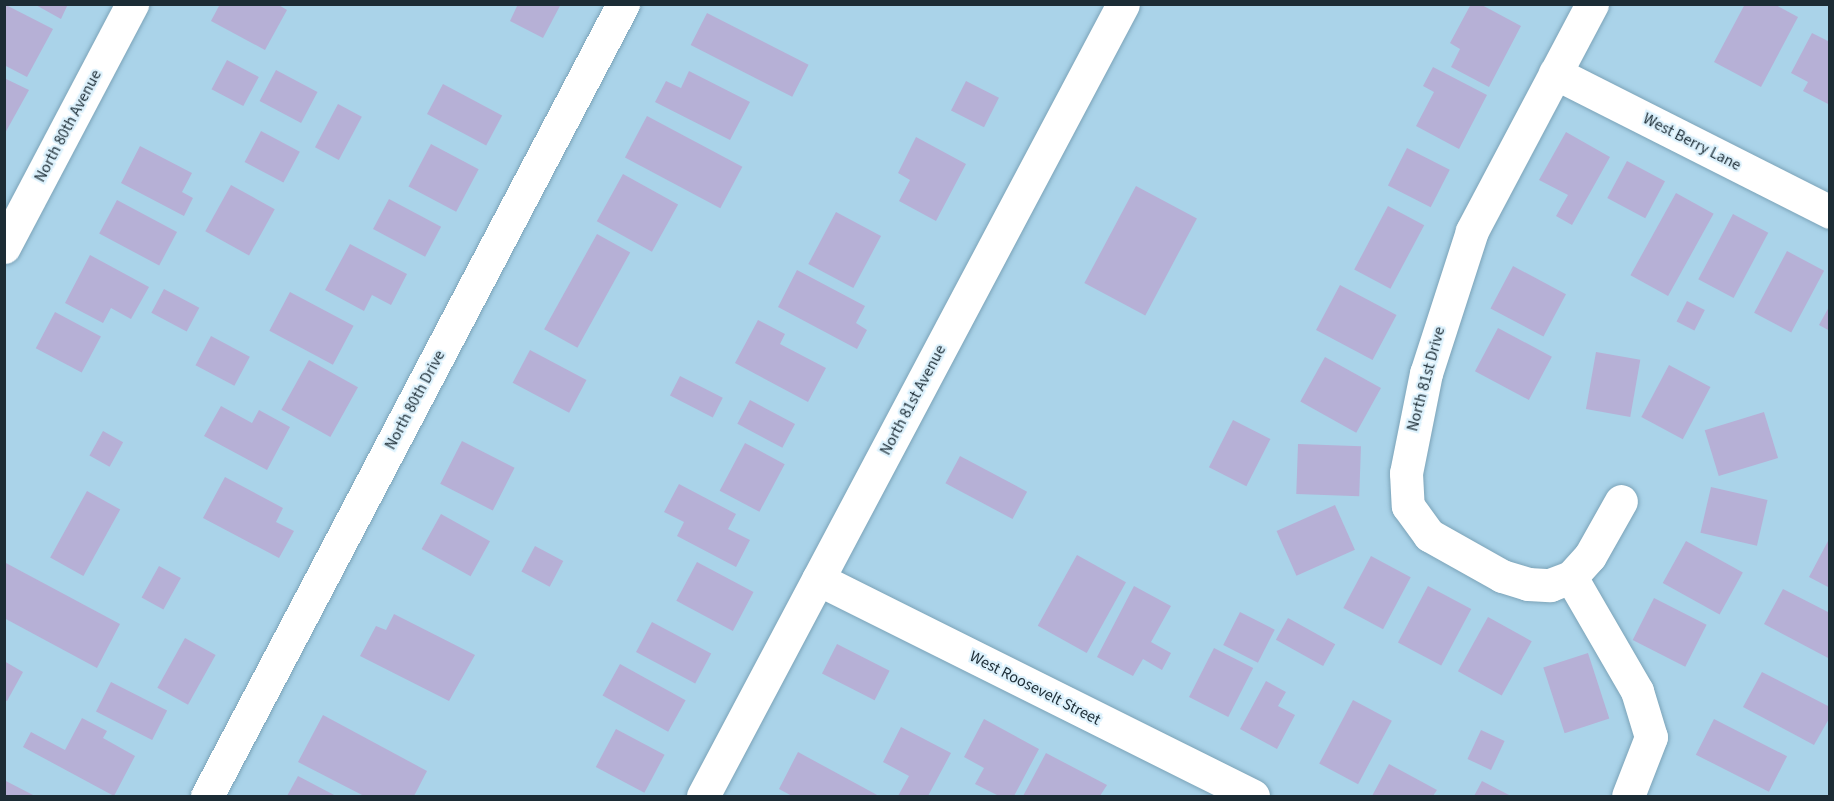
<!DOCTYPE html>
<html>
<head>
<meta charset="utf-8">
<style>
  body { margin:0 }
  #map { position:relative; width:1834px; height:801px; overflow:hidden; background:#aad3e9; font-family:"Source Sans 3",sans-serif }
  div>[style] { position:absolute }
  .building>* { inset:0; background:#b6b0d6; transform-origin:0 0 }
  .roads { filter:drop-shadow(0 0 2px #7ba3b8) drop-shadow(0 0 2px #7ba3b8) }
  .minor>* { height:33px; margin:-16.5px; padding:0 16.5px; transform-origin:16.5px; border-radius:16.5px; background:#fff }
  span { translate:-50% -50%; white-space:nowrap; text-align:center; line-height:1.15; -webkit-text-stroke:4.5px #dcf1fc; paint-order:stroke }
  .street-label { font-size:16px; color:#1c2c35 }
  .frame { position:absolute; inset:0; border:6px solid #1c2c35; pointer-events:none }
</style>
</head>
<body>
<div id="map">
  <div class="building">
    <i style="clip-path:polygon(4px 4px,53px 29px,27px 77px,4px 65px)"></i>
    <i style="clip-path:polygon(34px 4px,68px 4px,61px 19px)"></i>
    <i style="clip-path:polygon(220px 4px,277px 4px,287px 10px,265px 50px,211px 21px)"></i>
    <i style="clip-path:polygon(518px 4px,561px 4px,543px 38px,510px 21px)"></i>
    <i style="clip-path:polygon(1471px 4px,1480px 4px,1521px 26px,1489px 87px,1451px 67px,1460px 49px,1450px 43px)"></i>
    <i style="clip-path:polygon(1745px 4px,1774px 4px,1798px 17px,1761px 87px,1714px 62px)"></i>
    <i style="left:707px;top:13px;width:114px;height:36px;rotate:27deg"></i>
    <i style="clip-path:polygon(1812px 33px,1830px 42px,1830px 105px,1803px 91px,1808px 82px,1791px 73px)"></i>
    <i style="left:227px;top:60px;width:36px;height:33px;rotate:28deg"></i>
    <i style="clip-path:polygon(1433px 67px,1487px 95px,1459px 149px,1416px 126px,1434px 92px,1423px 86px)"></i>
    <i style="left:276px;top:70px;width:47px;height:35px;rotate:28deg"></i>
    <i style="clip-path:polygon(689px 71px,750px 102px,730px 140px,655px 102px,666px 81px,681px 88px)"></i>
    <i style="clip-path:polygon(4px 78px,29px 90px,4px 135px)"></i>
    <i style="left:966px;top:81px;width:37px;height:33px;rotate:27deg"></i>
    <i style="left:443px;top:84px;width:67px;height:34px;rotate:28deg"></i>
    <i style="left:338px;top:104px;width:27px;height:49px;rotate:28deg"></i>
    <i style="left:647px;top:116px;width:108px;height:47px;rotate:28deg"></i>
    <i style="left:261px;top:131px;width:44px;height:35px;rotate:28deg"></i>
    <i style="clip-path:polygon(1566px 132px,1610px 157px,1572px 225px,1556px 216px,1568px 195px,1539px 180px)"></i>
    <i style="clip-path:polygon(916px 137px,966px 164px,936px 221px,899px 201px,910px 180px,898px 173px)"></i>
    <i style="left:431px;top:144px;width:54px;height:48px;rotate:28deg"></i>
    <i style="clip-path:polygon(140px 146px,192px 173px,182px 192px,193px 198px,184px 216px,121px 183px)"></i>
    <i style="left:1407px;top:148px;width:48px;height:42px;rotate:27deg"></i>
    <i style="left:1627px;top:161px;width:43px;height:42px;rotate:28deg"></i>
    <i style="left:623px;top:174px;width:63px;height:54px;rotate:29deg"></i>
    <i style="left:231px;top:185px;width:50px;height:53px;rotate:29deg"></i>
    <i style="left:1136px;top:186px;width:69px;height:110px;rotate:28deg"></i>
    <i style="left:1676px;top:193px;width:43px;height:94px;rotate:29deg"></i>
    <i style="left:389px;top:199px;width:59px;height:34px;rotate:28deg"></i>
    <i style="left:117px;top:200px;width:68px;height:38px;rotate:28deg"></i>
    <i style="left:1388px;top:206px;width:41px;height:72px;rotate:28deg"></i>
    <i style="left:836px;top:212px;width:51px;height:59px;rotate:28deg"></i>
    <i style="left:1733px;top:214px;width:40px;height:74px;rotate:28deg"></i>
    <i style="left:597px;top:234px;width:38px;height:109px;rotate:29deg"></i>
    <i style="clip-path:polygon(350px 244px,407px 274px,391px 305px,372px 295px,364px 311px,325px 290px)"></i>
    <i style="left:1787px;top:251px;width:42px;height:70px;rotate:28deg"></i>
    <i style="clip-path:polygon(90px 255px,149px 287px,131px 319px,111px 308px,103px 323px,65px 303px)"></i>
    <i style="left:1513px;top:266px;width:60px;height:48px;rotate:28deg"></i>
    <i style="clip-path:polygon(797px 270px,865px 306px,856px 323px,867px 330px,857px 349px,778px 307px)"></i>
    <i style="left:1340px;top:285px;width:64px;height:51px;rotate:28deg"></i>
    <i style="left:164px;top:289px;width:40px;height:27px;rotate:28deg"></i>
    <i style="left:290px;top:292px;width:72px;height:44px;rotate:28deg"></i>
    <i style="left:1687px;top:301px;width:20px;height:23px;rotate:27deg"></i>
    <i style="clip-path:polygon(1830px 305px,1830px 331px,1819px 325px)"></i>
    <i style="left:55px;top:312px;width:52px;height:41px;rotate:28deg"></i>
    <i style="clip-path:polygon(758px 320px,785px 334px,780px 344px,826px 368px,808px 402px,735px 363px)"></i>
    <i style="left:1498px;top:328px;width:61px;height:49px;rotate:28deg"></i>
    <i style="left:211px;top:336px;width:44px;height:33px;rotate:28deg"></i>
    <i style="left:530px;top:350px;width:64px;height:37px;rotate:28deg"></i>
    <i style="left:1596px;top:352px;width:45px;height:58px;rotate:10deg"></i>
    <i style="left:1325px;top:357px;width:64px;height:51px;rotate:29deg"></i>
    <i style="left:309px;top:360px;width:56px;height:57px;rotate:29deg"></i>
    <i style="left:1669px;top:365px;width:47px;height:59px;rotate:28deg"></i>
    <i style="left:680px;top:376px;width:48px;height:22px;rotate:27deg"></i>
    <i style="left:750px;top:400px;width:51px;height:27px;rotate:28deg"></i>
    <i style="clip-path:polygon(221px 406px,252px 423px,259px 410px,290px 427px,267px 470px,204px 436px)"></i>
    <i style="left:1764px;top:412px;width:48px;height:62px;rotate:73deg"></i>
    <i style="left:1233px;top:420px;width:42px;height:53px;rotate:27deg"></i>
    <i style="left:103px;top:431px;width:23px;height:28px;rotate:29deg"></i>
    <i style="left:462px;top:441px;width:59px;height:48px;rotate:27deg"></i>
    <i style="left:745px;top:443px;width:45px;height:54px;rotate:28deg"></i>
    <i style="left:1298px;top:444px;width:63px;height:50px;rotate:2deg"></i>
    <i style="left:960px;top:456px;width:76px;height:31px;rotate:28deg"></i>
    <i style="clip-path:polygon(225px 477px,283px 508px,276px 522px,294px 531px,279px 558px,203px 518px)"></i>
    <i style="clip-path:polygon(679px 484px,736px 514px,728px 529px,750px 540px,736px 567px,677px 536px,684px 522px,664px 512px)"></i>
    <i style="left:1711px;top:487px;width:58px;height:47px;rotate:13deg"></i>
    <i style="left:87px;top:491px;width:38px;height:76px;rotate:29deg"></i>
    <i style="left:1335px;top:505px;width:49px;height:64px;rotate:66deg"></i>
    <i style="left:441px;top:514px;width:56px;height:40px;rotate:29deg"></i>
    <i style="left:1686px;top:541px;width:65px;height:48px;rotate:29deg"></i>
    <i style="clip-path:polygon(1828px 541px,1830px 542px,1830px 588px,1809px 577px)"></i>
    <i style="left:535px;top:546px;width:32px;height:29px;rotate:28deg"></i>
    <i style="left:1077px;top:555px;width:56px;height:81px;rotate:29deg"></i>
    <i style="left:1371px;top:556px;width:45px;height:59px;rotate:28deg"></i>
    <i style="clip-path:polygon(4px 562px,120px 624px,97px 668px,4px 618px)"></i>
    <i style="left:697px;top:562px;width:64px;height:44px;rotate:28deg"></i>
    <i style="left:159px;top:566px;width:25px;height:36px;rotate:29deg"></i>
    <i style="clip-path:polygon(1134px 586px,1171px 606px,1151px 642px,1171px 653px,1162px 670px,1143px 659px,1133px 676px,1097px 657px)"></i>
    <i style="left:1428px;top:586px;width:49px;height:64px;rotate:28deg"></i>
    <i style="clip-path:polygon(1783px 589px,1830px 613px,1830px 659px,1764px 624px)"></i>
    <i style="left:1654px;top:598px;width:59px;height:47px;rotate:27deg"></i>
    <i style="left:1240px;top:612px;width:39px;height:37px;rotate:27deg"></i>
    <i style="clip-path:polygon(394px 614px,475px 655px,449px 701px,360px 656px,376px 626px,386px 630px)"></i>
    <i style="left:1488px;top:617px;width:50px;height:62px;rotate:29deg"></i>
    <i style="left:1288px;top:618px;width:54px;height:25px;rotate:29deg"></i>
    <i style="left:652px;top:622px;width:67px;height:34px;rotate:28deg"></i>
    <i style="left:185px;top:638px;width:35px;height:57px;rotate:29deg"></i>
    <i style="left:837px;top:644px;width:59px;height:33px;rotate:27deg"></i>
    <i style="left:1214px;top:648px;width:44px;height:55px;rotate:27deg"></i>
    <i style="left:1588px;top:653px;width:69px;height:47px;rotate:72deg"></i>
    <i style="clip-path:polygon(4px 661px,23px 672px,7px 701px,4px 700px)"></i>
    <i style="left:620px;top:664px;width:75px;height:36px;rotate:29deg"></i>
    <i style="clip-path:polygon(1762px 672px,1830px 707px,1830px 717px,1814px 745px,1743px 707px)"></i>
    <i style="clip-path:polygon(1266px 681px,1286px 692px,1278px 706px,1295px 715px,1277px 749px,1240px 729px)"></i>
    <i style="left:111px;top:682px;width:63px;height:33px;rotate:27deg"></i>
    <i style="left:1353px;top:700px;width:44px;height:72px;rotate:28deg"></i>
    <i style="clip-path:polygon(323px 715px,427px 771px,414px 796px,364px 796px,298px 762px)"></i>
    <i style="clip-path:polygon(82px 718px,107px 731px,103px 738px,135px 756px,114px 796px,23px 747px,31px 732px,65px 750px)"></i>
    <i style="clip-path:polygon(984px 719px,1039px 749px,1014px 796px,999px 796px,975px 784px,984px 768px,964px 757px)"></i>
    <i style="left:1714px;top:719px;width:82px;height:40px;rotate:27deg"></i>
    <i style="clip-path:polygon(901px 727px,951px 753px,928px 796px,898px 796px,909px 776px,883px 762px)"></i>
    <i style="left:616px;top:729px;width:55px;height:43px;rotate:28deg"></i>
    <i style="left:1481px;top:730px;width:26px;height:32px;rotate:25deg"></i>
    <i style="clip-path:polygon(798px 752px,879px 796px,792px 796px,779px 789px)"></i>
    <i style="clip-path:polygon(1046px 753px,1107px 785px,1100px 796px,1023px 796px)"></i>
    <i style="clip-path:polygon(1389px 764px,1437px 790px,1433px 796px,1372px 796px)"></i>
    <i style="clip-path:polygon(298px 776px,336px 796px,287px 796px)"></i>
    <i style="clip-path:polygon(4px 780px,35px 796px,4px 796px)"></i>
    <i style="clip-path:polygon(1482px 781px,1511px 796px,1474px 796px)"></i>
  </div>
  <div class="roads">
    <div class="minor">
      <i style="left:1592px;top:4px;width:257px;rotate:117.9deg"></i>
      <i style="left:1472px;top:231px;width:149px;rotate:107.9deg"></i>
      <i style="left:1426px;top:373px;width:102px;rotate:101.3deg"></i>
      <i style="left:1406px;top:473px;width:33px;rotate:87deg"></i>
      <i style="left:1408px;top:506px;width:36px;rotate:54deg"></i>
      <i style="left:1429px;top:535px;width:84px;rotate:29.3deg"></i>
      <i style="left:1502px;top:576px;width:27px;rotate:17deg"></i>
      <i style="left:1528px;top:584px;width:22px;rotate:3deg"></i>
      <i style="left:1550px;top:585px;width:22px;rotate:-21deg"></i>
      <i style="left:1571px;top:577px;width:28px;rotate:-48deg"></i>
      <i style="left:1590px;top:556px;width:63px;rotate:-60.6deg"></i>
      <i style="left:1555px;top:73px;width:308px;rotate:26.8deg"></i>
      <i style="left:4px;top:247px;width:275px;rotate:-62.2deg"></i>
      <i style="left:1571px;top:577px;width:132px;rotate:59.9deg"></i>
      <i style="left:1637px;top:691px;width:48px;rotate:73.1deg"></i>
      <i style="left:1651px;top:737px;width:63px;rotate:111.3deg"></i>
      <i style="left:818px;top:579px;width:486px;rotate:26.5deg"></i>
      <i style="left:207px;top:796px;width:895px;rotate:-62.29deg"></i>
      <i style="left:703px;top:796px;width:896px;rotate:-62.06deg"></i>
    </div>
  </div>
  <div class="street-label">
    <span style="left:68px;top:126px;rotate:-62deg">North 80th Avenue</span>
    <span style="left:1692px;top:142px;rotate:27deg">West Berry Lane</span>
    <span style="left:1426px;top:379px;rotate:-75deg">North 81st Drive</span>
    <span style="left:415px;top:400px;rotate:-62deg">North 80th Drive</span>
    <span style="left:913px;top:400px;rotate:-62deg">North 81st Avenue</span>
    <span style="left:1035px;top:688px;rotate:27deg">West Roosevelt Street</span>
  </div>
  <div class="frame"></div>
</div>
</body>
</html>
